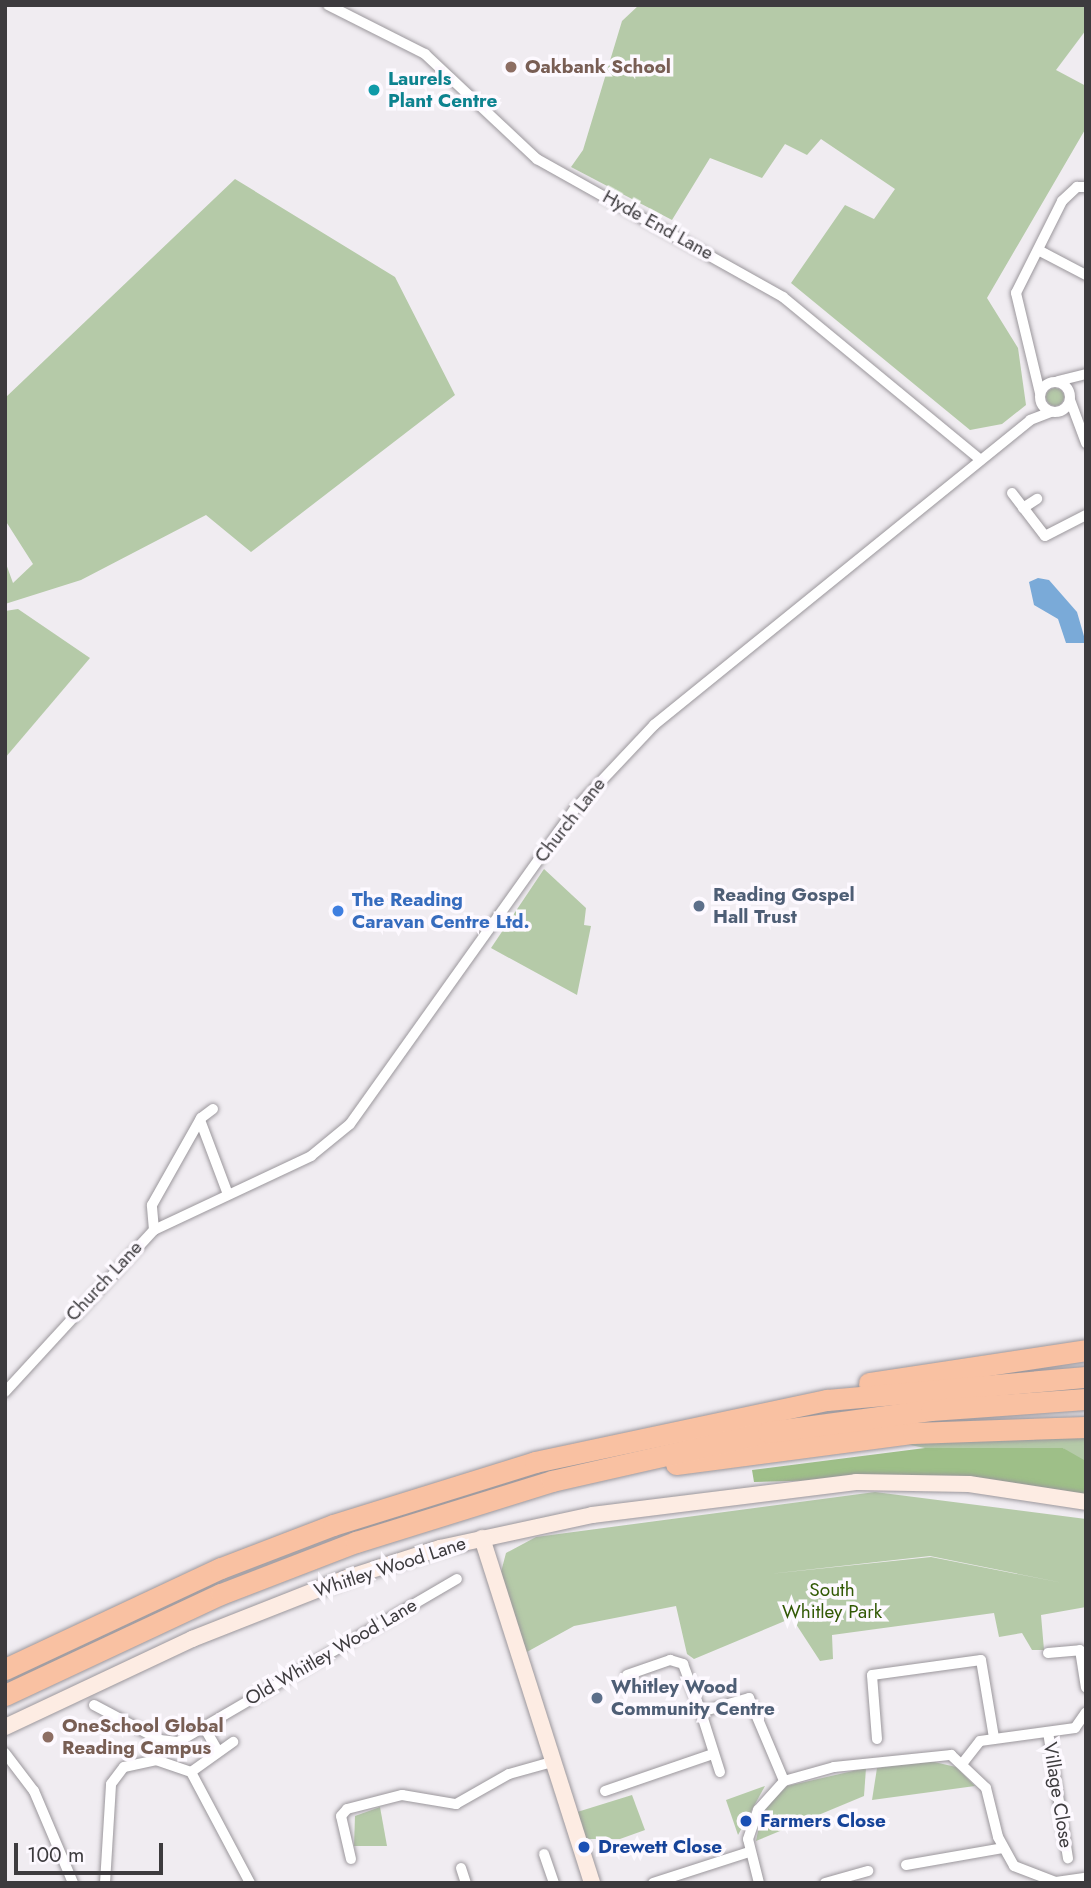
<!DOCTYPE html>
<html>
<head>
<meta charset="utf-8">
<style>
  body { margin:0 }
  #map { position:relative; width:1091px; height:1888px; overflow:hidden; background:#f0ecf1; font-family:Jost,sans-serif }
  div>[style] { position:absolute }
  .green>* { inset:0; background:#b5caa8 }
  .round { border-radius:50% }
  .forest>* { inset:0; background:#9ebf88 }
  .water>* { inset:0; background:#7aaad8 }
  .roads { filter:drop-shadow(0 0 2px #9b979c) drop-shadow(0 0 2px #9b979c) }
  .street>* { height:10px; margin:-5px; padding:0 5px; transform-origin:5px; border-radius:5px; background:#fff }
  .street>.ring { margin:-5px; padding:0; box-sizing:content-box; background:none; border:10px solid #fff; border-radius:50% }
  .secondary>* { height:16px; margin:-8px; padding:0 8px; transform-origin:8px; border-radius:8px; background:#fdece3 }
  .highway>* { height:21px; margin:-10.5px; padding:0 10.5px; transform-origin:10.5px; border-radius:10.5px; background:#f9c1a2 }
  .dots>* { width:19px; height:19px; translate:-50% -50%; box-sizing:border-box; border:4px solid #fdf9ff; border-radius:50% }
  span { translate:-50% -50%; white-space:nowrap; text-align:center; line-height:1.15; -webkit-text-stroke:7px #fdf9ff; paint-order:stroke }
  .education-label { font-size:19px; color:#785e54; font-weight:700 }
  .left { translate:0 -50%; text-align:left }
  .culture-label { font-size:19px; color:#0d838f; font-weight:700 }
  .street-label { font-size:19px; color:#3d3b3e }
  .service-label { font-size:19px; color:#4e5e75; font-weight:700 }
  .shop-label { font-size:19px; color:#366cbe; font-weight:700 }
  .park-label { font-size:19px; color:#325905 }
  .transit-label { font-size:19px; color:#164399; font-weight:700 }
  .frame { position:absolute; inset:0; border:7px solid #3d3b3e; pointer-events:none }
  .scale { position:absolute; left:14px; top:1843px; width:149px; height:32px; box-sizing:border-box; border:4px solid #3d3b3e; border-top:0; padding-left:9px; font-size:21px; line-height:24px; white-space:nowrap; color:#3d3b3e; -webkit-text-stroke:5px #fdf9ff; paint-order:stroke }
</style>
</head>
<body>
<div id="map">
  <div class="green">
    <i style="clip-path:polygon(639px 5px,1086px 5px,1086px 30px,1056px 70px,1086px 86px,1086px 128px,987px 298px,1018px 348px,1026px 405px,1002px 424px,970px 430px,791px 283px,845px 205px,874px 219px,895px 189px,821px 139px,807px 155px,785px 144px,762px 178px,710px 158px,672px 220px,571px 167px,583px 150px,622px 21px)"></i>
    <i style="clip-path:polygon(235px 179px,395px 277px,455px 395px,251px 552px,206px 515px,81px 580px,5px 604px,5px 561px,13px 583px,33px 564px,5px 520px,5px 398px)"></i>
    <i class="round" style="left:1046px;top:388px;width:18px;height:18px"></i>
    <i style="clip-path:polygon(18px 609px,90px 658px,5px 758px,5px 611px)"></i>
    <i style="clip-path:polygon(544px 869px,586px 908px,584px 925px,591px 926px,577px 995px,491px 948px)"></i>
    <i style="clip-path:polygon(1086px 1434px,1086px 1468px,1063px 1448px,925px 1448px,896px 1442px)"></i>
    <i style="clip-path:polygon(evenodd,875px 1492px,1086px 1519px,1086px 1607px,1041px 1615px,1044px 1650px,1032px 1650px,1022px 1633px,999px 1637px,994px 1613px,832px 1635px,833px 1659px,820px 1661px,792px 1618px,694px 1659px,687px 1654px,676px 1606px,574px 1626px,525px 1653px,501px 1572px,506px 1553px,536px 1537px,875px 1492px,930px 1556px,1063px 1583px,931px 1557px,769px 1574px,930px 1556px)"></i>
    <i style="clip-path:polygon(930px 1761px,956px 1767px,975px 1786px,872px 1800px,877px 1768px)"></i>
    <i style="clip-path:polygon(866px 1768px,864px 1796px,756px 1841px,762px 1811px,787px 1786px)"></i>
    <i style="clip-path:polygon(765px 1786px,738px 1835px,726px 1800px)"></i>
    <i style="clip-path:polygon(632px 1795px,645px 1830px,620px 1839px,582px 1839px,574px 1813px)"></i>
    <i style="clip-path:polygon(380px 1807px,387px 1846px,354px 1846px,355px 1816px)"></i>
  </div>
  <div class="forest">
    <i style="clip-path:polygon(925px 1448px,1063px 1448px,1084px 1460px,1086px 1495px,967px 1476px,754px 1482px,752px 1470px)"></i>
  </div>
  <div class="water">
    <i style="clip-path:polygon(1038px 578px,1049px 580px,1077px 612px,1086px 643px,1066px 643px,1058px 619px,1034px 605px,1029px 582px)"></i>
  </div>
  <div class="roads">
    <div class="street">
      <i style="left:328px;top:5px;width:109px;rotate:26.8deg"></i>
      <i style="left:425px;top:54px;width:154px;rotate:43.2deg"></i>
      <i style="left:537px;top:159px;width:282px;rotate:29.3deg"></i>
      <i style="left:783px;top:297px;width:256px;rotate:39.5deg"></i>
      <i style="left:1040px;top:251px;width:52px;rotate:27.6deg"></i>
      <i style="left:1058px;top:381px;width:29px;rotate:-14deg"></i>
      <i class="ring" style="left:1040px;top:382px;width:20px;height:20px"></i>
      <i style="left:1040px;top:393px;width:103px;rotate:-103.5deg"></i>
      <i style="left:1016px;top:293px;width:103px;rotate:-63.4deg"></i>
      <i style="left:1062px;top:201px;width:21px;rotate:-43deg"></i>
      <i style="left:1077px;top:187px;width:9px"></i>
      <i style="left:1070px;top:400px;width:46px;rotate:69.6deg"></i>
      <i style="left:1012px;top:493px;width:54px;rotate:52.5deg"></i>
      <i style="left:1045px;top:536px;width:46px;rotate:-27.1deg"></i>
      <i style="left:1023px;top:508px;width:17px;rotate:-33deg"></i>
      <i style="left:200px;top:1120px;width:77px;rotate:69.4deg"></i>
      <i style="left:154px;top:1230px;width:25px;rotate:-95deg"></i>
      <i style="left:152px;top:1205px;width:100px;rotate:-60.6deg"></i>
      <i style="left:201px;top:1118px;width:15px;rotate:-37deg"></i>
      <i style="left:5px;top:1392px;width:220px;rotate:-47.4deg"></i>
      <i style="left:154px;top:1230px;width:174px;rotate:-25.2deg"></i>
      <i style="left:311px;top:1156px;width:50px;rotate:-39.4deg"></i>
      <i style="left:350px;top:1124px;width:386px;rotate:-54.5deg"></i>
      <i style="left:574px;top:810px;width:117px;rotate:-46.7deg"></i>
      <i style="left:654px;top:725px;width:484px;rotate:-39deg"></i>
      <i style="left:1030px;top:420px;width:22px;rotate:-21deg"></i>
      <i style="left:1048px;top:1653px;width:32px;rotate:-5deg"></i>
      <i style="left:1080px;top:1650px;width:38px;rotate:81deg"></i>
      <i style="left:627px;top:1675px;width:46px;rotate:-19.2deg"></i>
      <i style="left:670px;top:1660px;width:14px;rotate:17deg"></i>
      <i style="left:683px;top:1664px;width:51px;rotate:69.4deg"></i>
      <i style="left:94px;top:1705px;width:75px;rotate:27.9deg"></i>
      <i style="left:160px;top:1740px;width:18px;rotate:6deg"></i>
      <i style="left:178px;top:1742px;width:323px;rotate:-30.3deg"></i>
      <i style="left:204px;top:1727px;width:28px;rotate:60deg"></i>
      <i style="left:1048px;top:1732px;width:128px;rotate:81deg"></i>
      <i style="left:877px;top:1739px;width:64px;rotate:-94.5deg"></i>
      <i style="left:872px;top:1675px;width:110px;rotate:-7.8deg"></i>
      <i style="left:981px;top:1660px;width:79px;rotate:80.5deg"></i>
      <i style="left:5px;top:1753px;width:48px;rotate:52.7deg"></i>
      <i style="left:34px;top:1791px;width:100px;rotate:67deg"></i>
      <i style="left:962px;top:1764px;width:29px;rotate:-52deg"></i>
      <i style="left:980px;top:1741px;width:96px;rotate:-7.8deg"></i>
      <i style="left:1075px;top:1728px;width:19px;rotate:-55deg"></i>
      <i style="left:191px;top:1772px;width:126px;rotate:62deg"></i>
      <i style="left:191px;top:1772px;width:52px;rotate:-35.5deg"></i>
      <i style="left:720px;top:1772px;width:63px;rotate:-107.6deg"></i>
      <i style="left:701px;top:1712px;width:50px;rotate:-16.3deg"></i>
      <i style="left:749px;top:1698px;width:90px;rotate:67.1deg"></i>
      <i style="left:605px;top:1791px;width:114px;rotate:-18.9deg"></i>
      <i style="left:544px;top:1854px;width:31px;rotate:71deg"></i>
      <i style="left:351px;top:1859px;width:44px;rotate:-103.1deg"></i>
      <i style="left:341px;top:1816px;width:9px;rotate:-49deg"></i>
      <i style="left:347px;top:1809px;width:57px;rotate:-14.3deg"></i>
      <i style="left:402px;top:1795px;width:55px;rotate:9.5deg"></i>
      <i style="left:456px;top:1804px;width:61px;rotate:-29.5deg"></i>
      <i style="left:509px;top:1774px;width:45px;rotate:-15.6deg"></i>
      <i style="left:906px;top:1865px;width:98px;rotate:-9.9deg"></i>
      <i style="left:461px;top:1868px;width:16px;rotate:72deg"></i>
      <i style="left:105px;top:1883px;width:99px;rotate:-86.5deg"></i>
      <i style="left:111px;top:1784px;width:21px;rotate:-53deg"></i>
      <i style="left:124px;top:1767px;width:33px;rotate:-12deg"></i>
      <i style="left:156px;top:1760px;width:37px;rotate:19deg"></i>
      <i style="left:653px;top:1883px;width:101px;rotate:-17.9deg"></i>
      <i style="left:759px;top:1883px;width:45px;rotate:-104deg"></i>
      <i style="left:748px;top:1839px;width:31px;rotate:-71deg"></i>
      <i style="left:758px;top:1810px;width:39px;rotate:-48deg"></i>
      <i style="left:784px;top:1781px;width:52px;rotate:-15.6deg"></i>
      <i style="left:834px;top:1767px;width:118px;rotate:-5.9deg"></i>
      <i style="left:951px;top:1755px;width:48px;rotate:43.3deg"></i>
      <i style="left:986px;top:1788px;width:50px;rotate:76.2deg"></i>
      <i style="left:998px;top:1837px;width:33px;rotate:61deg"></i>
      <i style="left:1014px;top:1866px;width:45px;rotate:20.9deg"></i>
      <i style="left:1056px;top:1882px;width:30px;rotate:-8deg"></i>
      <i style="left:825px;top:1883px;width:45px;rotate:-15.6deg"></i>
    </div>
    <div class="secondary">
      <i style="left:482px;top:1538px;width:362px;rotate:72.3deg"></i>
      <i style="left:5px;top:1727px;width:207px;rotate:-25.2deg"></i>
      <i style="left:192px;top:1639px;width:167px;rotate:-21.5deg"></i>
      <i style="left:347px;top:1578px;width:98px;rotate:-17.9deg"></i>
      <i style="left:440px;top:1548px;width:156px;rotate:-12.2deg"></i>
      <i style="left:592px;top:1515px;width:266px;rotate:-7.1deg"></i>
      <i style="left:856px;top:1482px;width:113px;rotate:1deg"></i>
      <i style="left:969px;top:1484px;width:118px;rotate:8.7deg"></i>
    </div>
    <div class="highway">
      <i style="left:869px;top:1383px;width:219px;rotate:-8.6deg"></i>
      <i style="left:676px;top:1464px;width:239px;rotate:-7.5deg"></i>
      <i style="left:913px;top:1433px;width:173px;rotate:-2deg"></i>
      <i style="left:5px;top:1669px;width:238px;rotate:-25.1deg"></i>
      <i style="left:221px;top:1568px;width:120px;rotate:-21deg"></i>
      <i style="left:333px;top:1525px;width:212px;rotate:-17.3deg"></i>
      <i style="left:535px;top:1462px;width:299px;rotate:-12deg"></i>
      <i style="left:827px;top:1400px;width:260px;rotate:-5.1deg"></i>
      <i style="left:5px;top:1695px;width:238px;rotate:-25.1deg"></i>
      <i style="left:221px;top:1594px;width:145px;rotate:-21.1deg"></i>
      <i style="left:356px;top:1542px;width:205px;rotate:-17.3deg"></i>
      <i style="left:552px;top:1481px;width:221px;rotate:-12.8deg"></i>
      <i style="left:768px;top:1432px;width:164px;rotate:-7.7deg"></i>
      <i style="left:931px;top:1410px;width:155px;rotate:-4.1deg"></i>
    </div>
  </div>
  <div class="dots">
    <i style="left:511px;top:67px;background:#8d6e63"></i>
    <i style="left:374px;top:90px;background:#0f9aa8"></i>
    <i style="left:699px;top:906px;background:#5c6f8a"></i>
    <i style="left:338px;top:911px;background:#3f7fe0"></i>
    <i style="left:597px;top:1698px;background:#5c6f8a"></i>
    <i style="left:48px;top:1737px;background:#8d6e63"></i>
    <i style="left:746px;top:1821px;background:#1a4fb4"></i>
    <i style="left:584px;top:1847px;background:#1a4fb4"></i>
  </div>
  <div class="education-label">
    <span class="left" style="left:525px;top:67px">Oakbank School</span>
    <span class="left" style="left:62px;top:1737px">OneSchool Global<br>Reading Campus</span>
  </div>
  <div class="culture-label">
    <span class="left" style="left:388px;top:90px">Laurels<br>Plant Centre</span>
  </div>
  <div class="street-label">
    <span style="left:658px;top:225px;rotate:29deg">Hyde End Lane</span>
    <span style="left:570px;top:820px;rotate:-52deg">Church Lane</span>
    <span style="left:104px;top:1281px;rotate:-47deg">Church Lane</span>
    <span style="left:390px;top:1567px;rotate:-18deg">Whitley Wood Lane</span>
    <span style="left:331px;top:1652px;rotate:-30deg">Old Whitley Wood Lane</span>
    <span style="left:1058px;top:1795px;rotate:81deg">Village Close</span>
  </div>
  <div class="service-label">
    <span class="left" style="left:713px;top:906px">Reading Gospel<br>Hall Trust</span>
    <span class="left" style="left:611px;top:1698px">Whitley Wood<br>Community Centre</span>
  </div>
  <div class="shop-label">
    <span class="left" style="left:352px;top:911px">The Reading<br>Caravan Centre Ltd.</span>
  </div>
  <div class="park-label">
    <span style="left:832px;top:1601px">South<br>Whitley Park</span>
  </div>
  <div class="transit-label">
    <span class="left" style="left:760px;top:1821px">Farmers Close</span>
    <span class="left" style="left:598px;top:1847px">Drewett Close</span>
  </div>
  <div class="frame"></div>
  <div class="scale">100 m</div>
</div>
</body>
</html>
